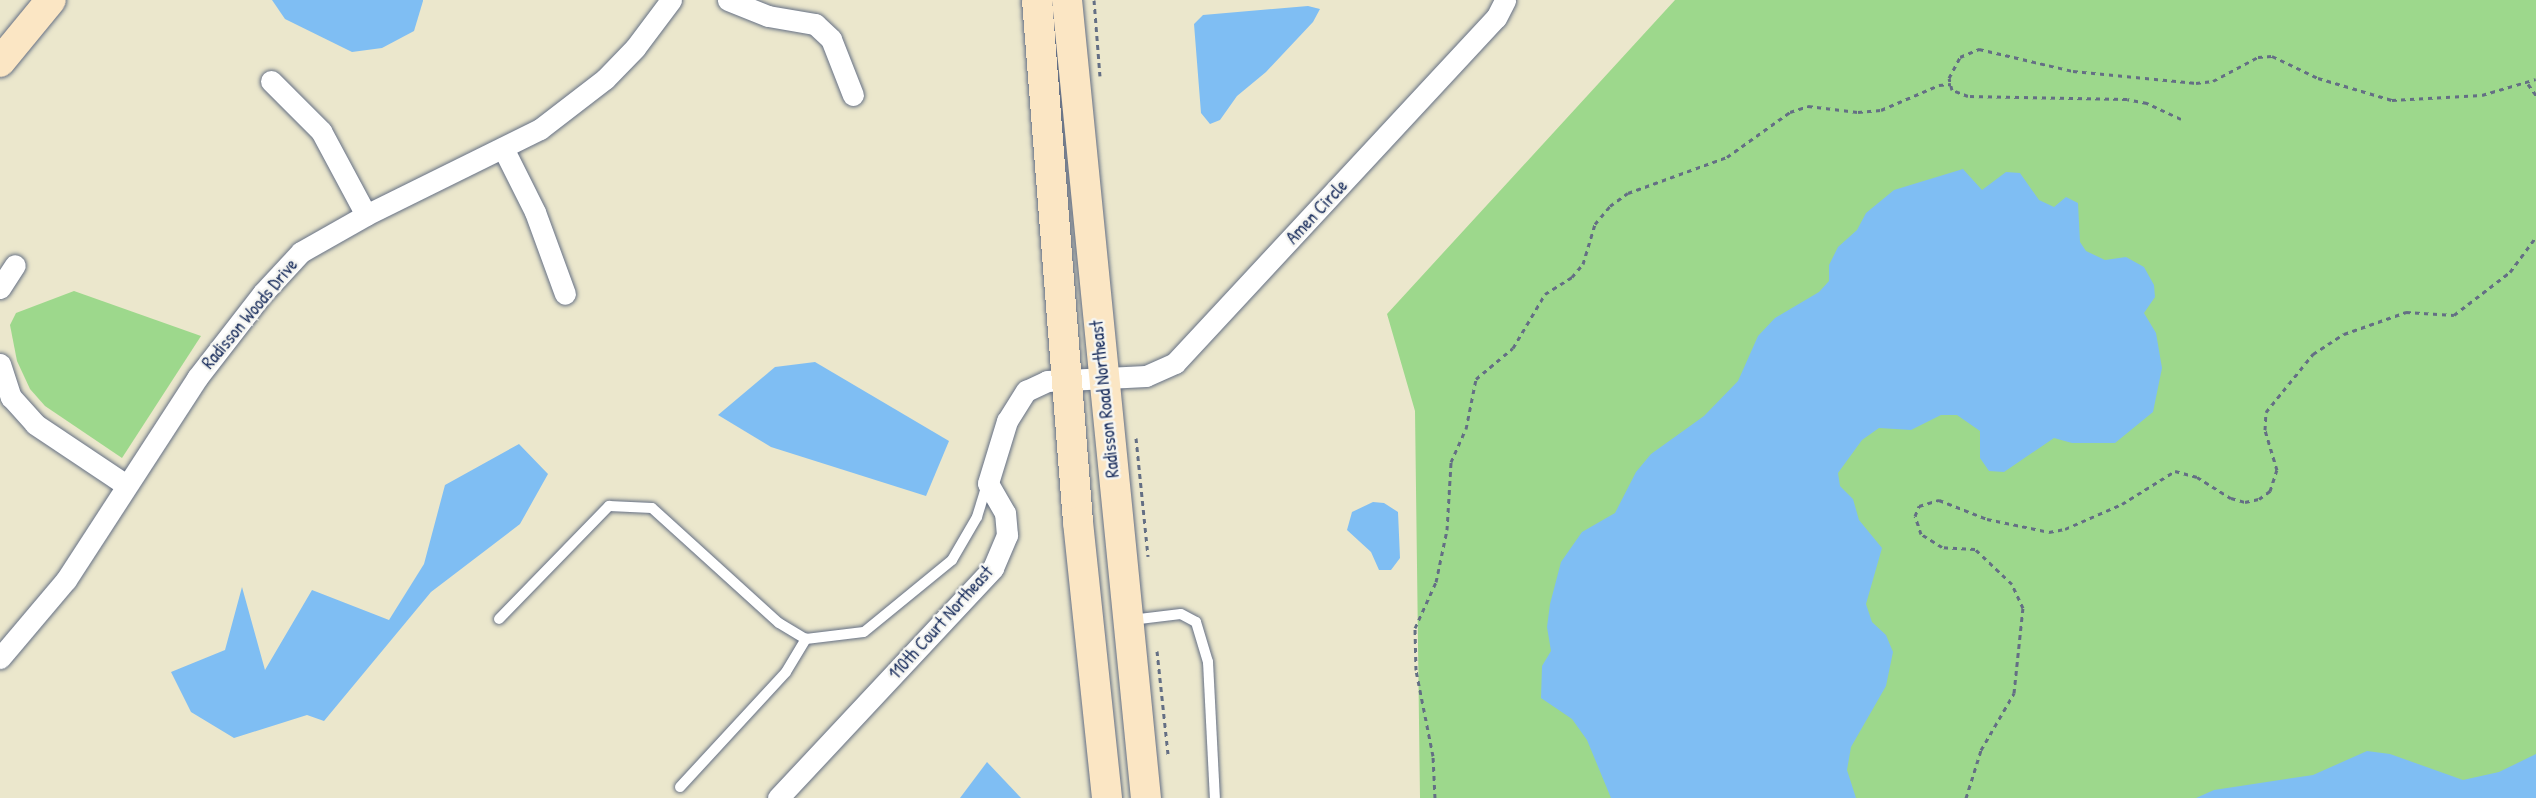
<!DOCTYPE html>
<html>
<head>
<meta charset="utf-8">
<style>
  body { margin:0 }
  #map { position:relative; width:2536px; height:798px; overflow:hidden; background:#ebe7cc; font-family:"Patrick Hand",sans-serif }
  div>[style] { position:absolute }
  .green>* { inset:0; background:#9dd88c }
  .water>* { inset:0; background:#7fbef3 }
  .path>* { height:3px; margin-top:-1.5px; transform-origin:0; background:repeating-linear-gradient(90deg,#646f84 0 4.5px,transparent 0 9px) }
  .roads { filter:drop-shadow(0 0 2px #646f84) drop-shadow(0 0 2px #646f84) }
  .lane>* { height:10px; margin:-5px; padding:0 5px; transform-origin:5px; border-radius:5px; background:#fff }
  .street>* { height:21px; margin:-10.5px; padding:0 10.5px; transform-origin:10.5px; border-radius:10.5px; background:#fff }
  .secondary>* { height:30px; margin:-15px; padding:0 15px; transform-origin:15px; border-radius:15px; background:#fbe6c4 }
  span { translate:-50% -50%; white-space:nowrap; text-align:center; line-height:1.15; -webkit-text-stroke:5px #f6f6f2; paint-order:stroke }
  .street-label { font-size:18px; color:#1b2f5e }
</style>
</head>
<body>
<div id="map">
  <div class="green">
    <i style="clip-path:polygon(1675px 0,2536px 0,2536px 798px,1420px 798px,1415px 411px,1387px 314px)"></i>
    <i style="clip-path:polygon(74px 291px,201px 336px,122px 458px,45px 406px,30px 389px,17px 361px,10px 325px,16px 313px)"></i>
  </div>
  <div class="water">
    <i style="clip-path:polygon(272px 0,423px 0,423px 1px,414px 31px,382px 48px,352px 52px,285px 19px)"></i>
    <i style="clip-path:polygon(1308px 6px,1320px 9px,1313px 22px,1266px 72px,1237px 96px,1220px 120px,1210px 124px,1201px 113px,1194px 24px,1203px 15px)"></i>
    <i style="clip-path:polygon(1963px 169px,1982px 190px,2006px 172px,2020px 173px,2039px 200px,2054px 207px,2066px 197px,2078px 203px,2080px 242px,2086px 251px,2105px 260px,2126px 257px,2144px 267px,2154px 285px,2155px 297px,2144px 313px,2156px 333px,2162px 368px,2153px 412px,2115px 443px,2072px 443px,2054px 438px,2004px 472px,1989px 471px,1980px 458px,1980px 431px,1957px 415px,1941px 415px,1911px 430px,1879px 428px,1862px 440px,1838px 473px,1840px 486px,1853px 499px,1859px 520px,1882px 548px,1866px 604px,1872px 622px,1886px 635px,1893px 652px,1886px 686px,1851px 747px,1847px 770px,1856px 798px,1611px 798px,1587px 740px,1572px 719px,1541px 698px,1542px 666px,1551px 651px,1547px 627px,1550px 604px,1561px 562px,1582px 532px,1615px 513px,1636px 472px,1651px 454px,1704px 416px,1738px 381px,1758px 336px,1775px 318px,1819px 292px,1829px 281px,1829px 265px,1838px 247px,1857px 230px,1866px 213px,1894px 190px)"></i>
    <i style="clip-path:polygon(815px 362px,949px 441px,926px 496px,771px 447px,718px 415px,775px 367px)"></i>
    <i style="clip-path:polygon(519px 444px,548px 474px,520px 524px,431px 592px,324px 721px,307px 715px,234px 738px,191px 712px,171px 672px,225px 650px,242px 587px,265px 670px,312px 590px,389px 620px,424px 564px,445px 485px)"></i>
    <i style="clip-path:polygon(1373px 502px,1384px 503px,1398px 512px,1400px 558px,1391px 570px,1379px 570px,1371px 552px,1347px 530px,1352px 512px)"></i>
    <i style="clip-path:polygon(2367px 751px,2390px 754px,2463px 780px,2499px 772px,2536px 754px,2536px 798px,2196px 798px,2214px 790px,2313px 775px)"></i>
    <i style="clip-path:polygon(987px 762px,1021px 798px,960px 798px)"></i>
  </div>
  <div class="path">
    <i style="left:1094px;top:0;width:76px;rotate:85.5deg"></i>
    <i style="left:2528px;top:84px;width:14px;rotate:54deg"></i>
    <i style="left:2181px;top:119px;width:38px;rotate:-155deg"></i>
    <i style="left:2147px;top:103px;width:20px;rotate:-169deg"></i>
    <i style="left:2127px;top:99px;width:159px;rotate:-178.9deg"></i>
    <i style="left:1968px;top:96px;width:17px;rotate:-159deg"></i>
    <i style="left:1952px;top:90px;width:12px;rotate:-104deg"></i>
    <i style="left:1949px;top:78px;width:24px;rotate:-62deg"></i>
    <i style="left:1960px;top:57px;width:21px;rotate:-23deg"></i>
    <i style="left:1979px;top:49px;width:97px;rotate:13.2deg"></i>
    <i style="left:2073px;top:71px;width:124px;rotate:5.6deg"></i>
    <i style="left:2196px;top:83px;width:17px;rotate:-7deg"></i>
    <i style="left:2213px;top:81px;width:51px;rotate:-28.1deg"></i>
    <i style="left:2258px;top:57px;width:14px;rotate:-4deg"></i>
    <i style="left:2272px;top:56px;width:51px;rotate:25.6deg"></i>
    <i style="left:2318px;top:78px;width:77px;rotate:16.6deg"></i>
    <i style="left:2392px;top:100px;width:90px;rotate:-3.2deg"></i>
    <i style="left:2482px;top:95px;width:56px;rotate:-16.5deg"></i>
    <i style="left:1136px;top:438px;width:119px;rotate:84.2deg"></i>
    <i style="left:1157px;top:651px;width:104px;rotate:83.9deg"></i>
    <i style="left:1435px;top:798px;width:42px;rotate:-92.7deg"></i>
    <i style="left:1433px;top:756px;width:88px;rotate:-101.2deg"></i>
    <i style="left:1416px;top:670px;width:42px;rotate:-91.4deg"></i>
    <i style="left:1415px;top:628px;width:51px;rotate:-65.5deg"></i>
    <i style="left:1436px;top:582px;width:53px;rotate:-78.1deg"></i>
    <i style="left:1447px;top:530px;width:68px;rotate:-86.6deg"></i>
    <i style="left:1451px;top:462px;width:36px;rotate:-66deg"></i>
    <i style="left:1466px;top:429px;width:51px;rotate:-78.7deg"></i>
    <i style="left:1476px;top:379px;width:48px;rotate:-40deg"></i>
    <i style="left:1513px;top:348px;width:63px;rotate:-59.3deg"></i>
    <i style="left:1545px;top:294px;width:32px;rotate:-32deg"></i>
    <i style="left:1572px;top:277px;width:17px;rotate:-50deg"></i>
    <i style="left:1583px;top:264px;width:42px;rotate:-73.3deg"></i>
    <i style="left:1595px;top:224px;width:23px;rotate:-50deg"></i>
    <i style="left:1610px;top:206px;width:22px;rotate:-36deg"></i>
    <i style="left:1628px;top:193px;width:105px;rotate:-20deg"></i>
    <i style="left:1727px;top:157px;width:77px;rotate:-35.5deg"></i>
    <i style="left:1790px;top:112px;width:19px;rotate:-18deg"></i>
    <i style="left:1808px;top:106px;width:50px;rotate:6.8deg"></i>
    <i style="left:1858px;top:112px;width:23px;rotate:-5deg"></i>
    <i style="left:1881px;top:110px;width:63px;rotate:-23.3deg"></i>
    <i style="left:1939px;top:85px;width:12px;rotate:-5deg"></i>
    <i style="left:1966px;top:798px;width:50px;rotate:-72.6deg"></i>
    <i style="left:1981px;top:750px;width:66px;rotate:-59.9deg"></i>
    <i style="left:2014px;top:693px;width:85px;rotate:-84deg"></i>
    <i style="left:2023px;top:608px;width:26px;rotate:-115deg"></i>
    <i style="left:2012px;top:584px;width:51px;rotate:-136.6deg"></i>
    <i style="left:1975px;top:549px;width:33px;rotate:-177deg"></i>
    <i style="left:1942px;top:547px;width:25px;rotate:-148deg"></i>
    <i style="left:1921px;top:534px;width:19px;rotate:-108deg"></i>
    <i style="left:1915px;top:516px;width:11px;rotate:-68deg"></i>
    <i style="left:1919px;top:506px;width:21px;rotate:-17deg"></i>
    <i style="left:1939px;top:500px;width:52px;rotate:21.6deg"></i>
    <i style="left:1987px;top:519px;width:63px;rotate:11.8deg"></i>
    <i style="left:2049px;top:532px;width:16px;rotate:-11deg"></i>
    <i style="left:2065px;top:529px;width:62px;rotate:-23.7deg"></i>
    <i style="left:2122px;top:504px;width:62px;rotate:-31.9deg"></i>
    <i style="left:2175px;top:471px;width:23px;rotate:15deg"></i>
    <i style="left:2197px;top:477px;width:40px;rotate:32deg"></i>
    <i style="left:2231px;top:498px;width:15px;rotate:16deg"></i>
    <i style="left:2245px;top:502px;width:14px;rotate:-12deg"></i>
    <i style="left:2259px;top:499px;width:14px;rotate:-36deg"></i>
    <i style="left:2270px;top:491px;width:22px;rotate:-72deg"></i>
    <i style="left:2277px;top:470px;width:42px;rotate:-106.7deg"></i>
    <i style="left:2265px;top:430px;width:18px;rotate:-87deg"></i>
    <i style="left:2266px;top:412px;width:75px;rotate:-51deg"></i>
    <i style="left:2313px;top:354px;width:37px;rotate:-33deg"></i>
    <i style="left:2344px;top:334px;width:66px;rotate:-19.5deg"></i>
    <i style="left:2406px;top:312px;width:48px;rotate:3.6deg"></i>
    <i style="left:2454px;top:315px;width:71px;rotate:-37.5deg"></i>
    <i style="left:2510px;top:272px;width:44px;rotate:-53.4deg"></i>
  </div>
  <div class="roads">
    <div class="lane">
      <i style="left:499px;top:619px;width:158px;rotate:-45.8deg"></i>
      <i style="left:609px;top:506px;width:43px;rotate:2.7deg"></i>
      <i style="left:652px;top:508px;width:171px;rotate:42.2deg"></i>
      <i style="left:779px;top:623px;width:31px;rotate:31deg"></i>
      <i style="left:806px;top:639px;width:58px;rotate:-6.9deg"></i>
      <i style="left:864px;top:632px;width:114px;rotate:-39.3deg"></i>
      <i style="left:952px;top:560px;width:50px;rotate:-59.8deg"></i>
      <i style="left:977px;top:517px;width:34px;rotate:-73deg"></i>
      <i style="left:1131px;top:620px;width:50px;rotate:-6.8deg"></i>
      <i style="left:1181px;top:614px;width:17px;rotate:28deg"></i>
      <i style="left:1196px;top:622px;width:42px;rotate:73.3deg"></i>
      <i style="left:1208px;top:662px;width:136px;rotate:87.1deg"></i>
      <i style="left:680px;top:787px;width:156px;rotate:-47.3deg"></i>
      <i style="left:786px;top:672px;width:39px;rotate:-59deg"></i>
    </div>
    <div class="street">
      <i style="left:728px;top:0;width:43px;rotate:21.8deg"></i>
      <i style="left:768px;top:16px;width:48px;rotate:9.7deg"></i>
      <i style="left:815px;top:24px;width:22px;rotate:43deg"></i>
      <i style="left:831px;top:39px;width:60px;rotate:68.6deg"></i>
      <i style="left:271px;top:81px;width:71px;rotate:45deg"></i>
      <i style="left:321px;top:131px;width:95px;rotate:61.8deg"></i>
      <i style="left:503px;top:148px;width:72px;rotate:63.4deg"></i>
      <i style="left:535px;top:212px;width:87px;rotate:69.9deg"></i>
      <i style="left:0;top:288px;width:27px;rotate:-57deg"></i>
      <i style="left:0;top:364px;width:35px;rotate:72deg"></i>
      <i style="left:11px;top:397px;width:36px;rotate:48deg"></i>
      <i style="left:35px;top:424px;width:110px;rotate:33.8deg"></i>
      <i style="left:0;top:658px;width:102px;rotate:-49.8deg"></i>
      <i style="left:66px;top:580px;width:241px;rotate:-57deg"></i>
      <i style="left:197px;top:378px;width:108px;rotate:-52.2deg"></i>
      <i style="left:263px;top:293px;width:56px;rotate:-47.2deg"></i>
      <i style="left:301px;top:252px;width:75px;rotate:-29.6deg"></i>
      <i style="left:366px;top:215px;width:194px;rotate:-26.3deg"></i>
      <i style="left:540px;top:129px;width:82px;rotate:-37.6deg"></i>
      <i style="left:605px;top:79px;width:43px;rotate:-45.9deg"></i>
      <i style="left:635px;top:48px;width:60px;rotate:-53.1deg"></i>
      <i style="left:778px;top:798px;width:315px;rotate:-46.9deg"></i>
      <i style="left:993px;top:568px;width:36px;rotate:-67deg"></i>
      <i style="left:1007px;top:535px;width:22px;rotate:-95deg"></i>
      <i style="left:1005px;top:513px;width:34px;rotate:-120deg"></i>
      <i style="left:988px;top:483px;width:65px;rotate:-73deg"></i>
      <i style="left:1007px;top:421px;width:36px;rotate:-58deg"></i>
      <i style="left:1026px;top:391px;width:23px;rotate:-25deg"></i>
      <i style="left:1047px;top:381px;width:99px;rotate:-2.9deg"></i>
      <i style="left:1146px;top:376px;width:32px;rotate:-24deg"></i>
      <i style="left:1175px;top:363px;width:471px;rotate:-47.1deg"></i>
      <i style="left:1496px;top:18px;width:20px;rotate:-63deg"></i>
    </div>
    <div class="secondary">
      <i style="left:1037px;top:0;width:524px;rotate:85.51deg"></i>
      <i style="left:1078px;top:522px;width:278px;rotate:84deg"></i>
      <i style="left:1067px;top:0;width:802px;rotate:84.35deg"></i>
      <i style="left:0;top:62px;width:80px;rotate:-50.6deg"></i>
    </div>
  </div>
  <div class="street-label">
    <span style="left:1317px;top:212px;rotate:-47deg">Amen Circle</span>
    <span style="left:250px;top:314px;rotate:-50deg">Radisson Woods Drive</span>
    <span style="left:1105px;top:399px;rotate:-96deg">Radisson Road Northeast</span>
    <span style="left:941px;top:623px;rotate:-48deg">110th Court Northeast</span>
  </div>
</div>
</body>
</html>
